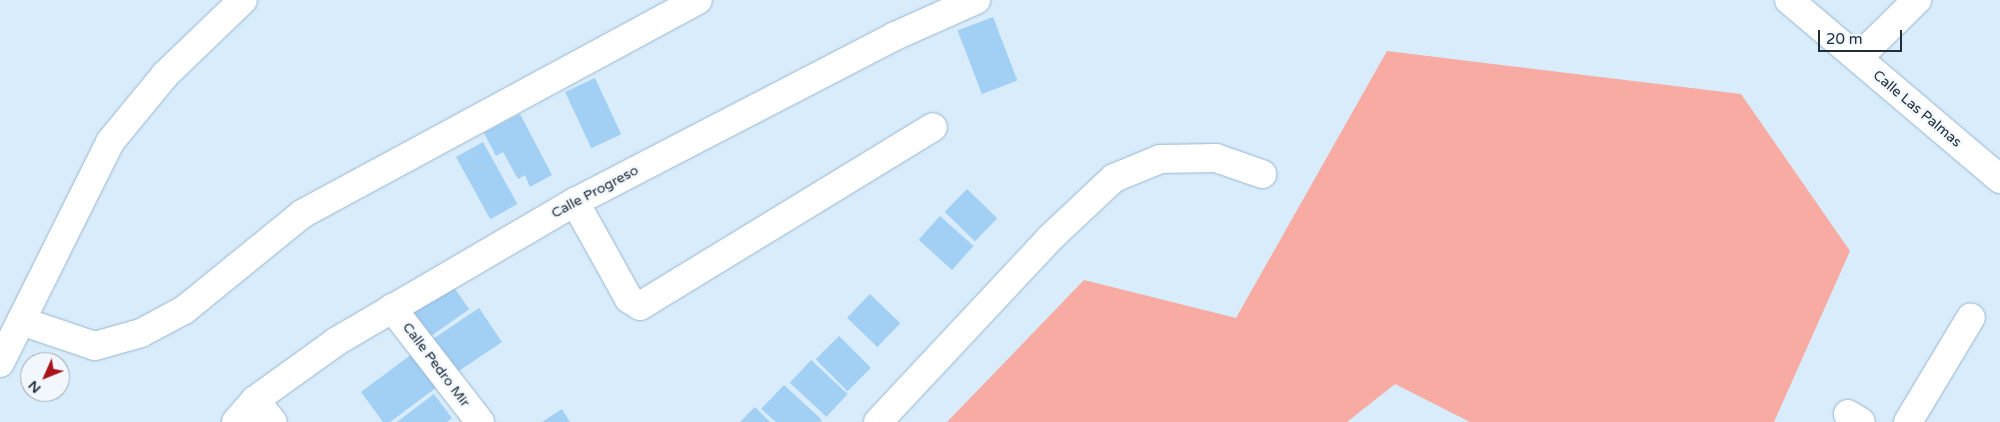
<!DOCTYPE html>
<html>
<head>
<meta charset="utf-8">
<style>
  body { margin:0 }
  #map { position:relative; width:2000px; height:422px; overflow:hidden; background:#d9ecfb; font-family:"Varela Round",sans-serif }
  div>[style] { position:absolute }
  .green>* { inset:0; background:#f7aba2 }
  .building>* { inset:0; background:#a2cff4; transform-origin:0 0 }
  .roads { filter:drop-shadow(0 0 1px #98b6cf) drop-shadow(0 0 1px #98b6cf) }
  .minor>* { height:28px; margin:-14px; padding:0 14px; transform-origin:14px; border-radius:14px; background:#fff }
  span { translate:-50% -50%; white-space:nowrap; text-align:center; line-height:1.15; -webkit-text-stroke:5px #f1f7fc; paint-order:stroke }
  .street-label { font-size:14px; color:#212d37 }
  .north { position:absolute; left:20px; top:352px; width:50px; height:50px; box-sizing:border-box; background:#f1f7fc; border:1px solid #9ea6ad; border-radius:50%; rotate:226deg; font-size:14px; font-weight:700; line-height:20px; text-align:center; color:#212d37 }
  .north::after { content:''; display:block; margin:auto; width:18px; height:22px; background:#a9141a; clip-path:polygon(50% 0,100% 100%,50% 72%,0 100%) }
  .scale { position:absolute; left:1818px; top:30px; width:84px; height:22px; box-sizing:border-box; border:2px solid #212d37; border-top:0; padding-left:6px; font-size:15px; line-height:18px; white-space:nowrap; color:#212d37; -webkit-text-stroke:4px #f1f7fc; paint-order:stroke }
</style>
</head>
<body>
<div id="map">
  <div class="green">
    <i style="clip-path:polygon(1387px 51px,1741px 94px,1850px 251px,1774px 422px,1470px 422px,1395px 384px,1347px 422px,947px 422px,1084px 280px,1236px 318px)"></i>
  </div>
  <div class="building">
    <i style="left:993px;top:17px;width:68px;height:38px;rotate:69deg"></i>
    <i style="left:595px;top:78px;width:62px;height:33px;rotate:65deg"></i>
    <i style="clip-path:polygon(520px 114px,552px 175px,530px 187px,525px 175px,518px 179px,503px 152px,496px 156px,484px 133px)"></i>
    <i style="left:483px;top:142px;width:71px;height:31px;rotate:61deg"></i>
    <i style="left:967px;top:189px;width:42px;height:32px;rotate:44deg"></i>
    <i style="left:940px;top:216px;width:45px;height:32px;rotate:42deg"></i>
    <i style="left:448px;top:279px;width:37px;height:48px;rotate:55deg"></i>
    <i style="left:870px;top:294px;width:42px;height:33px;rotate:44deg"></i>
    <i style="left:479px;top:308px;width:41px;height:56px;rotate:56deg"></i>
    <i style="left:839px;top:336px;width:45px;height:33px;rotate:45deg"></i>
    <i style="clip-path:polygon(412px 354px,437px 387px,390px 422px,383px 422px,361px 392px)"></i>
    <i style="left:811px;top:360px;width:50px;height:31px;rotate:43deg"></i>
    <i style="clip-path:polygon(784px 385px,822px 420px,820px 422px,776px 422px,761px 409px)"></i>
    <i style="clip-path:polygon(434px 394px,452px 418px,447px 422px,397px 422px)"></i>
    <i style="clip-path:polygon(755px 407px,770px 422px,740px 422px)"></i>
    <i style="clip-path:polygon(562px 409px,570px 422px,542px 422px)"></i>
  </div>
  <div class="roads">
    <div class="minor">
      <i style="left:1789px;top:0;width:277px;rotate:40.3deg"></i>
      <i style="left:1858px;top:58px;width:83px;rotate:-44.5deg"></i>
      <i style="left:575px;top:202px;width:111px;rotate:60.9deg"></i>
      <i style="left:629px;top:299px;width:13px;rotate:32deg"></i>
      <i style="left:640px;top:306px;width:343px;rotate:-31.4deg"></i>
      <i style="left:392px;top:308px;width:144px;rotate:52.3deg"></i>
      <i style="left:21px;top:321px;width:78px;rotate:18.7deg"></i>
      <i style="left:95px;top:346px;width:48px;rotate:-15.8deg"></i>
      <i style="left:141px;top:333px;width:49px;rotate:-28.1deg"></i>
      <i style="left:184px;top:310px;width:152px;rotate:-39.1deg"></i>
      <i style="left:302px;top:214px;width:450px;rotate:-28.4deg"></i>
      <i style="left:0;top:363px;width:247px;rotate:-63.5deg"></i>
      <i style="left:110px;top:142px;width:87px;rotate:-50.6deg"></i>
      <i style="left:165px;top:75px;width:108px;rotate:-43.9deg"></i>
      <i style="left:255px;top:400px;width:28px;rotate:51deg"></i>
      <i style="left:1848px;top:414px;width:15px;rotate:32deg"></i>
      <i style="left:236px;top:422px;width:29px;rotate:-49deg"></i>
      <i style="left:255px;top:400px;width:101px;rotate:-35.7deg"></i>
      <i style="left:337px;top:341px;width:276px;rotate:-30.3deg"></i>
      <i style="left:575px;top:202px;width:360px;rotate:-27.4deg"></i>
      <i style="left:895px;top:36px;width:89px;rotate:-24deg"></i>
      <i style="left:878px;top:422px;width:250px;rotate:-46.9deg"></i>
      <i style="left:1049px;top:239px;width:89px;rotate:-43.2deg"></i>
      <i style="left:1114px;top:178px;width:50px;rotate:-22.4deg"></i>
      <i style="left:1160px;top:159px;width:56px;rotate:-1deg"></i>
      <i style="left:1216px;top:158px;width:49px;rotate:19.2deg"></i>
      <i style="left:1908px;top:422px;width:122px;rotate:-59deg"></i>
    </div>
  </div>
  <div class="street-label">
    <span style="left:1917px;top:109px;rotate:40deg">Calle Las Palmas</span>
    <span style="left:595px;top:192px;rotate:-28deg">Calle Progreso</span>
    <span style="left:436px;top:365px;rotate:53deg">Calle Pedro Mir</span>
  </div>
  <div class="north">N</div>
  <div class="scale">20 m</div>
</div>
</body>
</html>
